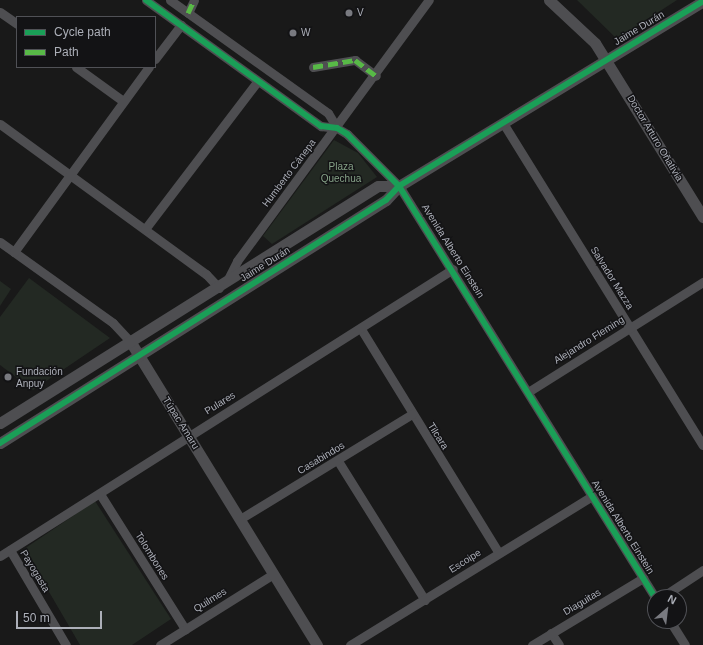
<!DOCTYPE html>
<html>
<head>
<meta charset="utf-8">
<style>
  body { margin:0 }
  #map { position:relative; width:703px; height:645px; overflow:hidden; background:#191919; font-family:Helvetica,sans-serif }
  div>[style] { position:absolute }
  .green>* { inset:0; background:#232923 }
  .minor>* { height:9px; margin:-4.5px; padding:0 4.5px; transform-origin:4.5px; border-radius:4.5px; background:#4e4e51 }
  .tertiary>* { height:11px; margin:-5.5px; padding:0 5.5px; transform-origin:5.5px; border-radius:5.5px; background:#4e4e51 }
  .quiet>* { height:5px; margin-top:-2.5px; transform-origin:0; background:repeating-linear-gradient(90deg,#58b947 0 10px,transparent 0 15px) }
  .cycleway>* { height:6px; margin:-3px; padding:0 3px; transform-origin:3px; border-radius:3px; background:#1a9f57 }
  .dots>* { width:11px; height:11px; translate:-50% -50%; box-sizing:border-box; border:2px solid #131315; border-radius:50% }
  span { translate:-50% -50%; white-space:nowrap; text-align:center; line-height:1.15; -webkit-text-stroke:3px #131315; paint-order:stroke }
  .poi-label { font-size:10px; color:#acafb8 }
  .left { translate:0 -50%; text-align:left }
  .street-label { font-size:10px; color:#acafb8 }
  .park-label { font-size:10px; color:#85a187 }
  .legend { position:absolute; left:16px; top:16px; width:140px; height:52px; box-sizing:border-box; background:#131315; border:1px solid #505156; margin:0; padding:5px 7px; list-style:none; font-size:12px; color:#acafb8 }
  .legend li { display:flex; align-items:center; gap:8px; height:20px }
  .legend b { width:20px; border:1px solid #505156 }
  .north { position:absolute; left:647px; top:589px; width:40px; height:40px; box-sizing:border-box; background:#131315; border:1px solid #505156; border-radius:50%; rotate:28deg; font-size:11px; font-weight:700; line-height:16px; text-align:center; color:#acafb8 }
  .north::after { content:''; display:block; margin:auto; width:14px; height:18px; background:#797a80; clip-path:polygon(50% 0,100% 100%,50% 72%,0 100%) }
  .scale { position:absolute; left:16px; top:611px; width:86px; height:18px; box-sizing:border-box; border:2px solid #acafb8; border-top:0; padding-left:5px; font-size:12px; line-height:14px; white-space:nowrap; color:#acafb8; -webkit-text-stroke:3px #131315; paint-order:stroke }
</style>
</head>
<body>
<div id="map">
  <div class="green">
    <i style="clip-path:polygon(577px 0,677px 0,617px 39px)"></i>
    <i style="clip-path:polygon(334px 140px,358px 153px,377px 177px,272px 244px,263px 236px)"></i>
    <i style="clip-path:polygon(29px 278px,110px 338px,33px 390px,0 365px,0 317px)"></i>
    <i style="clip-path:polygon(0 281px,11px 289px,0 306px)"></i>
    <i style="clip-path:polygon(95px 501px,171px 619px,132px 645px,80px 645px,24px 549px)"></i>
  </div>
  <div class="minor">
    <i style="left:146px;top:0;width:216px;rotate:35.8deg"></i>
    <i style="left:321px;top:126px;width:16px;rotate:7deg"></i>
    <i style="left:337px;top:128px;width:12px;rotate:31deg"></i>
    <i style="left:347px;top:134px;width:74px;rotate:45deg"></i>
    <i style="left:399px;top:186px;width:484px;rotate:58.1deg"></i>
    <i style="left:170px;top:0;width:194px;rotate:35.6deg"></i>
    <i style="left:328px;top:113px;width:17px;rotate:59deg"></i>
    <i style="left:0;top:12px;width:21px;rotate:35deg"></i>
    <i style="left:188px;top:13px;width:14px;rotate:-65deg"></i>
    <i style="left:155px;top:59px;width:43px;rotate:-52.6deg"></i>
    <i style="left:76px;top:67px;width:58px;rotate:35.9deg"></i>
    <i style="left:313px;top:67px;width:43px;rotate:-9.5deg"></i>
    <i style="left:355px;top:60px;width:26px;rotate:37deg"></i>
    <i style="left:503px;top:123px;width:379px;rotate:58.2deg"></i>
    <i style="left:0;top:124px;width:255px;rotate:36.1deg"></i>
    <i style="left:206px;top:274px;width:19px;rotate:47deg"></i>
    <i style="left:145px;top:229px;width:185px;rotate:-52.7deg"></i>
    <i style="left:0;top:242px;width:139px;rotate:35.6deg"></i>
    <i style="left:113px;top:323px;width:25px;rotate:47deg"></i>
    <i style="left:14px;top:252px;width:229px;rotate:-53.9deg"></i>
    <i style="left:227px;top:281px;width:22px;rotate:-63deg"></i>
    <i style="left:237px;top:261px;width:324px;rotate:-53.7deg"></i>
    <i style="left:361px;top:329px;width:263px;rotate:58.4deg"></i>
    <i style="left:528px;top:392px;width:207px;rotate:-32.2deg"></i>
    <i style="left:338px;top:461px;width:164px;rotate:58deg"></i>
    <i style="left:100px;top:494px;width:160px;rotate:57.8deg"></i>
    <i style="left:240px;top:519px;width:202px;rotate:-31.4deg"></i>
    <i style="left:10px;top:550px;width:110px;rotate:59.5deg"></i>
    <i style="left:0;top:556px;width:536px;rotate:-32.36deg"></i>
    <i style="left:662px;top:597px;width:49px;rotate:-33.4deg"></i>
    <i style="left:670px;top:621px;width:28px;rotate:58deg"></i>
    <i style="left:551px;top:633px;width:14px;rotate:56deg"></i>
    <i style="left:160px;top:645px;width:133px;rotate:-32.1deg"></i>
    <i style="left:350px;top:645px;width:284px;rotate:-31.6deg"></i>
    <i style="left:532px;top:645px;width:130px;rotate:-31.1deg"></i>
  </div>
  <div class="tertiary">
    <i style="left:549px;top:0;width:63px;rotate:43.1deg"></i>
    <i style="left:595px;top:43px;width:205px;rotate:58.2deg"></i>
    <i style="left:130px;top:341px;width:357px;rotate:58.4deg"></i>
    <i style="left:0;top:423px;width:446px;rotate:-32.1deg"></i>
    <i style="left:378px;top:186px;width:21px"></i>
    <i style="left:0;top:443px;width:456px;rotate:-32.2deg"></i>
    <i style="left:386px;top:200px;width:19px;rotate:-47deg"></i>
    <i style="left:399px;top:186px;width:356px;rotate:-31.3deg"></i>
  </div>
  <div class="quiet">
    <i style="left:188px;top:13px;width:14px;rotate:-65deg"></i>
    <i style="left:313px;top:67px;width:43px;rotate:-9.5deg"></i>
    <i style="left:355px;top:60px;width:26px;rotate:37deg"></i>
  </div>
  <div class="cycleway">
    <i style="left:146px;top:0;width:216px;rotate:35.8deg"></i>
    <i style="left:321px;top:126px;width:16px;rotate:7deg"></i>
    <i style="left:337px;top:128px;width:12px;rotate:31deg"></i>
    <i style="left:347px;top:134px;width:74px;rotate:45deg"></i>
    <i style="left:399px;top:186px;width:484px;rotate:58.1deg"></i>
    <i style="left:0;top:443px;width:456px;rotate:-32.2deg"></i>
    <i style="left:386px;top:200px;width:19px;rotate:-47deg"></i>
    <i style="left:399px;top:186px;width:356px;rotate:-31.3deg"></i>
  </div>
  <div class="dots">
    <i style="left:349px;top:13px;background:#797a80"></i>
    <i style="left:293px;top:33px;background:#797a80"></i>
    <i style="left:8px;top:377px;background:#797a80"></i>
  </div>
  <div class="poi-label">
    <span class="left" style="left:357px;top:13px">V</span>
    <span class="left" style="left:301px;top:33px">W</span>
    <span class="left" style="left:16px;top:377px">Fundación<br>Anpuy</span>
  </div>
  <div class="street-label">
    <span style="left:639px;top:28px;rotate:-31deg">Jaime Durán</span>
    <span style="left:655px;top:138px;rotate:59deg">Doctor Arturo Oñativia</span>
    <span style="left:289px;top:173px;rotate:-53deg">Humberto Cánepa</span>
    <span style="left:453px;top:251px;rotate:58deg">Avenida Alberto Einstein</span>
    <span style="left:265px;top:264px;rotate:-32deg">Jaime Durán</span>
    <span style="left:612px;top:278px;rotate:58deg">Salvador Mazza</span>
    <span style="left:589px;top:340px;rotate:-32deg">Alejandro Fleming</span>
    <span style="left:220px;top:403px;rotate:-32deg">Pulares</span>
    <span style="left:181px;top:423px;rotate:58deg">Túpac Amaru</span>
    <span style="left:438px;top:436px;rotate:58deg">Tilcara</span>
    <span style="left:321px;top:458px;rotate:-31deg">Casabindos</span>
    <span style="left:623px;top:527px;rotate:58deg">Avenida Alberto Einstein</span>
    <span style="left:152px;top:556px;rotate:58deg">Tolombones</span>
    <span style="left:465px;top:561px;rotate:-32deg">Escoipe</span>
    <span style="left:35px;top:571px;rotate:59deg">Payogasta</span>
    <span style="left:210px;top:600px;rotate:-32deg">Quilmes</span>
    <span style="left:582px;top:602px;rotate:-31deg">Diaguitas</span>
  </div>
  <div class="park-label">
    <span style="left:341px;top:172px">Plaza<br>Quechua</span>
  </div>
  <ul class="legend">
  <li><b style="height:5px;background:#1a9f57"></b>Cycle path</li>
  <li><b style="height:5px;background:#58b947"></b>Path</li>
  </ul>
  <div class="north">N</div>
  <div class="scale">50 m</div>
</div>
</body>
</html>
